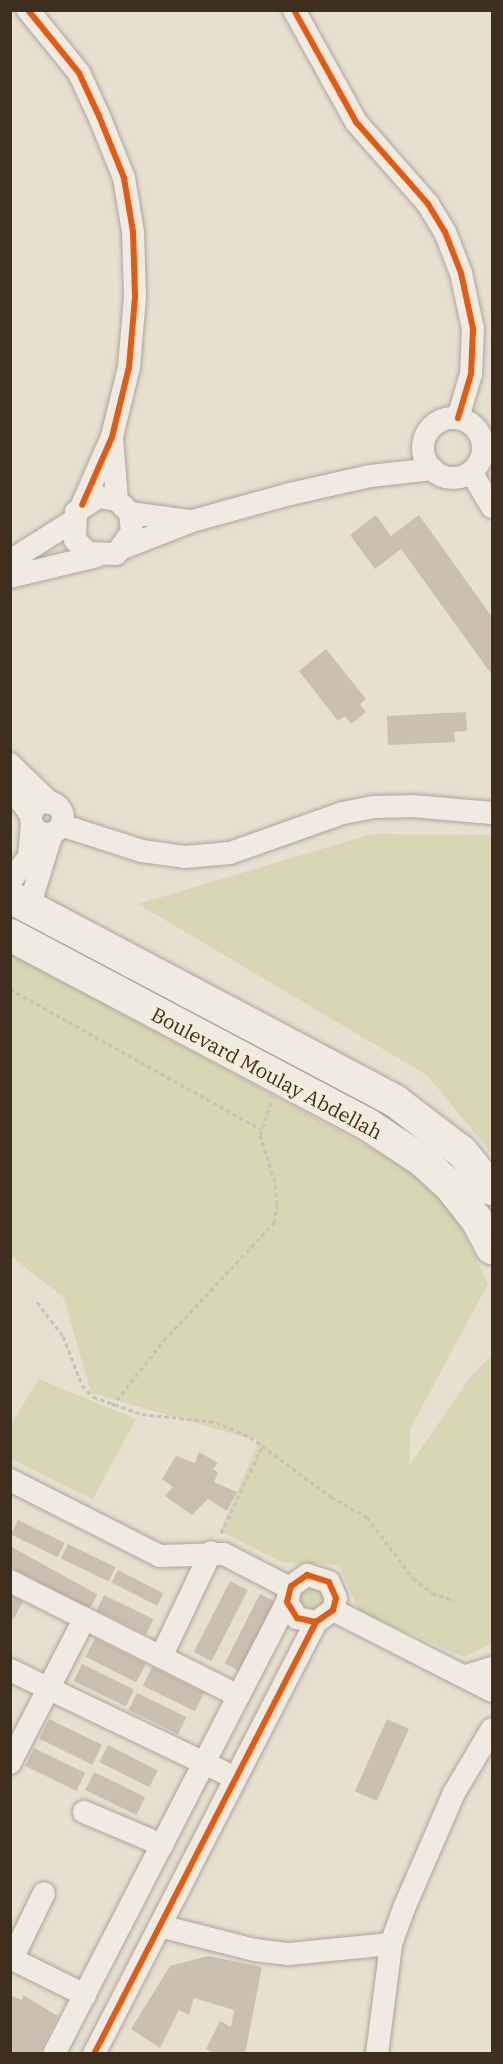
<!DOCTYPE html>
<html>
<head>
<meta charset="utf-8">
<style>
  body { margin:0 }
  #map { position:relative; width:503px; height:2064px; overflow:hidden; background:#e7e0d1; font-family:"IBM Plex Serif",serif }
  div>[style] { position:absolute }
  .green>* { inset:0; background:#d6d7b3 }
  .building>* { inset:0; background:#cbbfb2; transform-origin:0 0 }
  .path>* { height:3px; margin-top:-1.5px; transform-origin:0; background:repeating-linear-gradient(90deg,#c8c2b9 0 4.5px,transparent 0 7.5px) }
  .roads { filter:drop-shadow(0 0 2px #ada599) drop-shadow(0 0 2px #ada599) }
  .street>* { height:22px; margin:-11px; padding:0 11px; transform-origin:11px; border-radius:11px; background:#efebe3 }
  .street>.ring { margin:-11px; padding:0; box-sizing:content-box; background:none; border:22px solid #efebe3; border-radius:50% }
  .secondary>* { height:32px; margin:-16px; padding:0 16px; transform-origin:16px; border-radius:16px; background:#efebe3 }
  .cycleway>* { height:6px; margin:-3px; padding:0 3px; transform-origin:3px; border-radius:3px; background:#e8590c }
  span { translate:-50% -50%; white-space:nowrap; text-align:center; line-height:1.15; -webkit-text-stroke:5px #f7eed8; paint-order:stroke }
  .street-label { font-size:20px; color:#3d2e20 }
  .frame { position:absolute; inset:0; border:12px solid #3d2e20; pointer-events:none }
</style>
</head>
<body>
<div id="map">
  <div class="green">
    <i style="clip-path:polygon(372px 834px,492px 835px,492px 1154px,428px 1076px,138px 904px)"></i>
    <i style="clip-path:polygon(10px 953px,413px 1171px,449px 1202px,488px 1284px,410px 1429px,409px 1466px,469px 1379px,492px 1354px,492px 1643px,464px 1657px,359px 1611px,339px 1565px,282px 1562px,220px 1531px,259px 1441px,91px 1393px,64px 1298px,11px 1256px)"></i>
    <i style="clip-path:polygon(39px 1379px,136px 1419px,93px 1499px,11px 1459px,11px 1424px)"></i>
    <i style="clip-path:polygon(319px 1585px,328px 1601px,311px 1617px,294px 1595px,297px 1589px)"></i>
  </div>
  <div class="building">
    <i style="clip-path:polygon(376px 515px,391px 536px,419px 515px,492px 617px,492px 675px,401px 549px,375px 569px,350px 535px)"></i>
    <i style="clip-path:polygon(326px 649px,366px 699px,360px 704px,366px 712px,351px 724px,345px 716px,338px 721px,299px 671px)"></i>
    <i style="clip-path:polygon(466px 712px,467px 731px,454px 732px,455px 742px,388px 745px,387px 716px)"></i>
    <i style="clip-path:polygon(199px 1452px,218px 1463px,213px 1469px,218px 1473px,214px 1482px,237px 1492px,227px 1511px,208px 1499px,192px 1515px,165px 1496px,173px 1487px,162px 1479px,176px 1456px,195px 1463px)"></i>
    <i style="left:18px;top:1520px;width:52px;height:16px;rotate:26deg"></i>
    <i style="left:68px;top:1544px;width:53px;height:16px;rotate:26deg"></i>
    <i style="left:10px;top:1546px;width:100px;height:18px;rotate:29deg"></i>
    <i style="left:118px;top:1570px;width:51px;height:14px;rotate:27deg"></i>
    <i style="left:230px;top:1581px;width:20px;height:80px;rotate:27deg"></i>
    <i style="left:260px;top:1594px;width:20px;height:78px;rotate:27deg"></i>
    <i style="clip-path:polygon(10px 1595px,23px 1601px,14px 1619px,10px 1617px)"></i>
    <i style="left:104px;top:1595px;width:55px;height:17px;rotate:26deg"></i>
    <i style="left:95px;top:1638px;width:57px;height:21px;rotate:27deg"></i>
    <i style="left:82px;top:1664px;width:58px;height:19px;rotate:26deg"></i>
    <i style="left:152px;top:1667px;width:58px;height:21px;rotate:26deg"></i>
    <i style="left:137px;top:1693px;width:55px;height:19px;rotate:26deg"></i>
    <i style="left:49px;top:1719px;width:59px;height:22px;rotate:26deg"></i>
    <i style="left:387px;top:1719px;width:24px;height:79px;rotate:24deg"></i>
    <i style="left:108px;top:1745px;width:56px;height:19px;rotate:27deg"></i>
    <i style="left:34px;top:1748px;width:57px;height:20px;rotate:26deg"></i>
    <i style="left:94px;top:1772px;width:57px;height:20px;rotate:26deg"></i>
    <i style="clip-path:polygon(208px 1956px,262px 1967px,245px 2054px,215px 2054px,206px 2049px,220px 2021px,231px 2027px,234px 2010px,194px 1998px,189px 2015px,179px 2010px,160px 2048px,131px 2029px,170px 1966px)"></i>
    <i style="clip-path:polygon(10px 1995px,22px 2000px,23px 1995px,58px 2016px,39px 2054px,10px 2054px)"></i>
  </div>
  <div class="path">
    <i style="left:10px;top:989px;width:287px;rotate:29.2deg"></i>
    <i style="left:37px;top:1302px;width:43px;rotate:52.6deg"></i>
    <i style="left:63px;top:1336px;width:53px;rotate:68.8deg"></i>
    <i style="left:82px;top:1385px;width:16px;rotate:47deg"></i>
    <i style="left:93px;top:1397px;width:52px;rotate:19.1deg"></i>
    <i style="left:142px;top:1414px;width:74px;rotate:6.2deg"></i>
    <i style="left:216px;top:1422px;width:37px;rotate:24deg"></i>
    <i style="left:250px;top:1437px;width:101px;rotate:36.5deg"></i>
    <i style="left:331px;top:1497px;width:41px;rotate:29.1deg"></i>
    <i style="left:367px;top:1517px;width:76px;rotate:53deg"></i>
    <i style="left:413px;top:1578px;width:24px;rotate:38deg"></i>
    <i style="left:432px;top:1593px;width:24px;rotate:19deg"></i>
    <i style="left:112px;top:1406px;width:84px;rotate:-51.8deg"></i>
    <i style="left:164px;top:1340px;width:161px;rotate:-46.8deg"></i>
    <i style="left:274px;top:1223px;width:19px;rotate:-81deg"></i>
    <i style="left:277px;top:1204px;width:22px;rotate:-95deg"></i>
    <i style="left:275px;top:1182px;width:49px;rotate:-107.7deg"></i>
    <i style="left:260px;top:1135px;width:37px;rotate:-71deg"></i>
    <i style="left:221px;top:1533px;width:98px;rotate:-64.5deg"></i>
  </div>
  <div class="roads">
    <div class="street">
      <i style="left:28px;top:10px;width:81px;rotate:51deg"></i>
      <i style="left:79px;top:73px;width:47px;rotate:65.1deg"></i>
      <i style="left:99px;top:116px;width:67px;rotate:68deg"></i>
      <i style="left:124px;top:178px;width:55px;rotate:80.5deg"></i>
      <i style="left:133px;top:232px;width:65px;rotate:88.2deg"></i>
      <i style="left:135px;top:297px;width:70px;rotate:94.9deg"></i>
      <i style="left:129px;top:367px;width:72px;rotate:103.7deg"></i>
      <i style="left:112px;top:437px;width:74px;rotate:113.8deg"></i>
      <i style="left:294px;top:10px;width:128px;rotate:61deg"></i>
      <i style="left:356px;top:122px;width:109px;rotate:48.7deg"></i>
      <i style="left:428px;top:204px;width:33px;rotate:59deg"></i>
      <i style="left:445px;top:232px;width:44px;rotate:68.7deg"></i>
      <i style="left:461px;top:273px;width:57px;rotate:77.9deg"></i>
      <i style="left:473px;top:329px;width:45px;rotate:92.5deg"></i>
      <i style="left:471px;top:374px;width:46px;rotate:106.5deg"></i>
      <i class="ring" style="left:423px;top:418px;width:38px;height:38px"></i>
      <i style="left:112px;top:438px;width:62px;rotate:85.4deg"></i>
      <i style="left:117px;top:500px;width:18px;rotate:45deg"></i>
      <i style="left:130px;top:513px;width:19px;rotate:84deg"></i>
      <i style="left:132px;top:532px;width:27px;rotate:126deg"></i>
      <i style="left:116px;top:554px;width:28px;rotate:-178deg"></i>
      <i style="left:88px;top:553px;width:18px;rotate:-135deg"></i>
      <i style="left:75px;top:540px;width:28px;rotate:-88deg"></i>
      <i style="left:76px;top:512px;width:27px;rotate:-34deg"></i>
      <i style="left:98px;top:497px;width:19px;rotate:9deg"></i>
      <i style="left:471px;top:472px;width:41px;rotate:59deg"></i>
      <i style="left:130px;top:513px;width:61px;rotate:7.6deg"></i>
      <i style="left:123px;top:548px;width:74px;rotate:-21.4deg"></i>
      <i style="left:192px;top:521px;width:102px;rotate:-15.4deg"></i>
      <i style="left:290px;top:494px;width:82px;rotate:-12.7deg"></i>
      <i style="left:370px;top:476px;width:63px;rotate:-6.3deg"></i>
      <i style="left:10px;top:561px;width:75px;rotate:-32.4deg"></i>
      <i style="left:10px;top:577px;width:89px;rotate:-13.6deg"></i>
      <i style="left:10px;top:764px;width:56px;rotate:44.3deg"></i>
      <i style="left:10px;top:787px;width:35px;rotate:53deg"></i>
      <i class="ring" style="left:31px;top:802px;width:10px;height:10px"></i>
      <i style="left:61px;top:825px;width:85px;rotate:17.8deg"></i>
      <i style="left:142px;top:851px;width:43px;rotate:7.9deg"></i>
      <i style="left:185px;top:857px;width:45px;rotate:-5.1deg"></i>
      <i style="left:230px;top:853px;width:120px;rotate:-19.5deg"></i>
      <i style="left:343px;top:813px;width:31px;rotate:-11deg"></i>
      <i style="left:373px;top:807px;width:39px;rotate:-1deg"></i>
      <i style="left:412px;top:806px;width:80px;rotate:5deg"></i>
      <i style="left:10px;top:882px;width:31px;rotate:-53deg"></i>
      <i style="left:29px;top:857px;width:32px;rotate:-85deg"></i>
      <i style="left:29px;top:907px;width:77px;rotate:-72.7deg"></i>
      <i style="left:10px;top:1480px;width:168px;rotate:26.9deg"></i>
      <i style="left:160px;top:1556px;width:64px;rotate:-1.8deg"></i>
      <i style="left:224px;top:1554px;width:74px;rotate:27.3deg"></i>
      <i style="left:10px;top:1581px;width:256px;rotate:26.7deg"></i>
      <i style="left:333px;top:1610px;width:178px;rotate:27deg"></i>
      <i style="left:161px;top:1657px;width:116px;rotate:-64.5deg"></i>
      <i style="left:10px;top:1670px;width:250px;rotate:25.6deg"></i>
      <i style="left:466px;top:1676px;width:27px;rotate:-17deg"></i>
      <i style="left:10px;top:1763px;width:163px;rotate:-62.7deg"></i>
      <i style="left:84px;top:1812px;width:85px;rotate:22.9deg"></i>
      <i style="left:160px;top:1926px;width:98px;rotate:14.2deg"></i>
      <i style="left:255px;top:1950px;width:34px;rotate:7deg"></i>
      <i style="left:289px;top:1954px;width:102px;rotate:-5.6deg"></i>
      <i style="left:10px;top:1958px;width:84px;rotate:26.3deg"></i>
      <i style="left:12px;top:1959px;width:73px;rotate:-64.1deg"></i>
      <i style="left:54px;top:2054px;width:509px;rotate:-62.73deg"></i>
      <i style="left:94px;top:2054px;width:486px;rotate:-62.8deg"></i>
      <i style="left:316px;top:1622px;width:21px;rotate:-35deg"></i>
      <i style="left:333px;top:1610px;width:12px;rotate:-76deg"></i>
      <i style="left:336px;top:1598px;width:17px;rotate:-114deg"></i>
      <i style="left:329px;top:1582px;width:23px;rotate:-162deg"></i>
      <i style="left:307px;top:1575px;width:19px;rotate:145deg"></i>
      <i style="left:291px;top:1586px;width:16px;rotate:104deg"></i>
      <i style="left:287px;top:1602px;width:19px;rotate:58deg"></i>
      <i style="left:297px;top:1618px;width:19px;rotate:12deg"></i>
      <i style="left:377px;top:2054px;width:111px;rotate:-82.7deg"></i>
      <i style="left:391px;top:1944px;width:38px;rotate:-70deg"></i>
      <i style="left:404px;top:1908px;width:125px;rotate:-66.5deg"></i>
      <i style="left:454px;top:1793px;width:74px;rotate:-59.3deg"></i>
    </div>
    <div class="secondary">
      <i style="left:10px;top:897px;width:436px;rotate:27.9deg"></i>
      <i style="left:395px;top:1101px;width:84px;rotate:37.3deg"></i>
      <i style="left:462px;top:1152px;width:48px;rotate:51deg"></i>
      <i style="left:10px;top:935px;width:404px;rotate:27.9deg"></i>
      <i style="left:367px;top:1124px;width:67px;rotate:33.5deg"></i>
      <i style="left:423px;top:1161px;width:38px;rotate:43deg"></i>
      <i style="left:451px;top:1187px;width:42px;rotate:51.8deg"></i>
      <i style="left:477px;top:1220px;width:32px;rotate:62deg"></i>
    </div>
  </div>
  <div class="cycleway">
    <i style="left:28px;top:10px;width:81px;rotate:51deg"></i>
    <i style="left:79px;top:73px;width:47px;rotate:65.1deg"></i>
    <i style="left:99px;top:116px;width:67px;rotate:68deg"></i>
    <i style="left:124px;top:178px;width:55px;rotate:80.5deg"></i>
    <i style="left:133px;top:232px;width:65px;rotate:88.2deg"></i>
    <i style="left:135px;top:297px;width:70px;rotate:94.9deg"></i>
    <i style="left:129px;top:367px;width:72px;rotate:103.7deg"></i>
    <i style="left:112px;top:437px;width:74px;rotate:113.8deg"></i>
    <i style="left:294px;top:10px;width:128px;rotate:61deg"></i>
    <i style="left:356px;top:122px;width:109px;rotate:48.7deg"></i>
    <i style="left:428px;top:204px;width:33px;rotate:59deg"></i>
    <i style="left:445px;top:232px;width:44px;rotate:68.7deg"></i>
    <i style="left:461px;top:273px;width:57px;rotate:77.9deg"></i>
    <i style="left:473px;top:329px;width:45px;rotate:92.5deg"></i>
    <i style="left:471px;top:374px;width:46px;rotate:106.5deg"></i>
    <i style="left:94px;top:2054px;width:486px;rotate:-62.8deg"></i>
    <i style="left:316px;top:1622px;width:21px;rotate:-35deg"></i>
    <i style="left:333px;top:1610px;width:12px;rotate:-76deg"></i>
    <i style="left:336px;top:1598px;width:17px;rotate:-114deg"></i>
    <i style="left:329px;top:1582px;width:23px;rotate:-162deg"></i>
    <i style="left:307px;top:1575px;width:19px;rotate:145deg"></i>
    <i style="left:291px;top:1586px;width:16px;rotate:104deg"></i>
    <i style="left:287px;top:1602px;width:19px;rotate:58deg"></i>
    <i style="left:297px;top:1618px;width:19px;rotate:12deg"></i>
  </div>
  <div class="street-label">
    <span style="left:267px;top:1073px;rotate:28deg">Boulevard Moulay Abdellah</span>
  </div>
  <div class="frame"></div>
</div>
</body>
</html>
